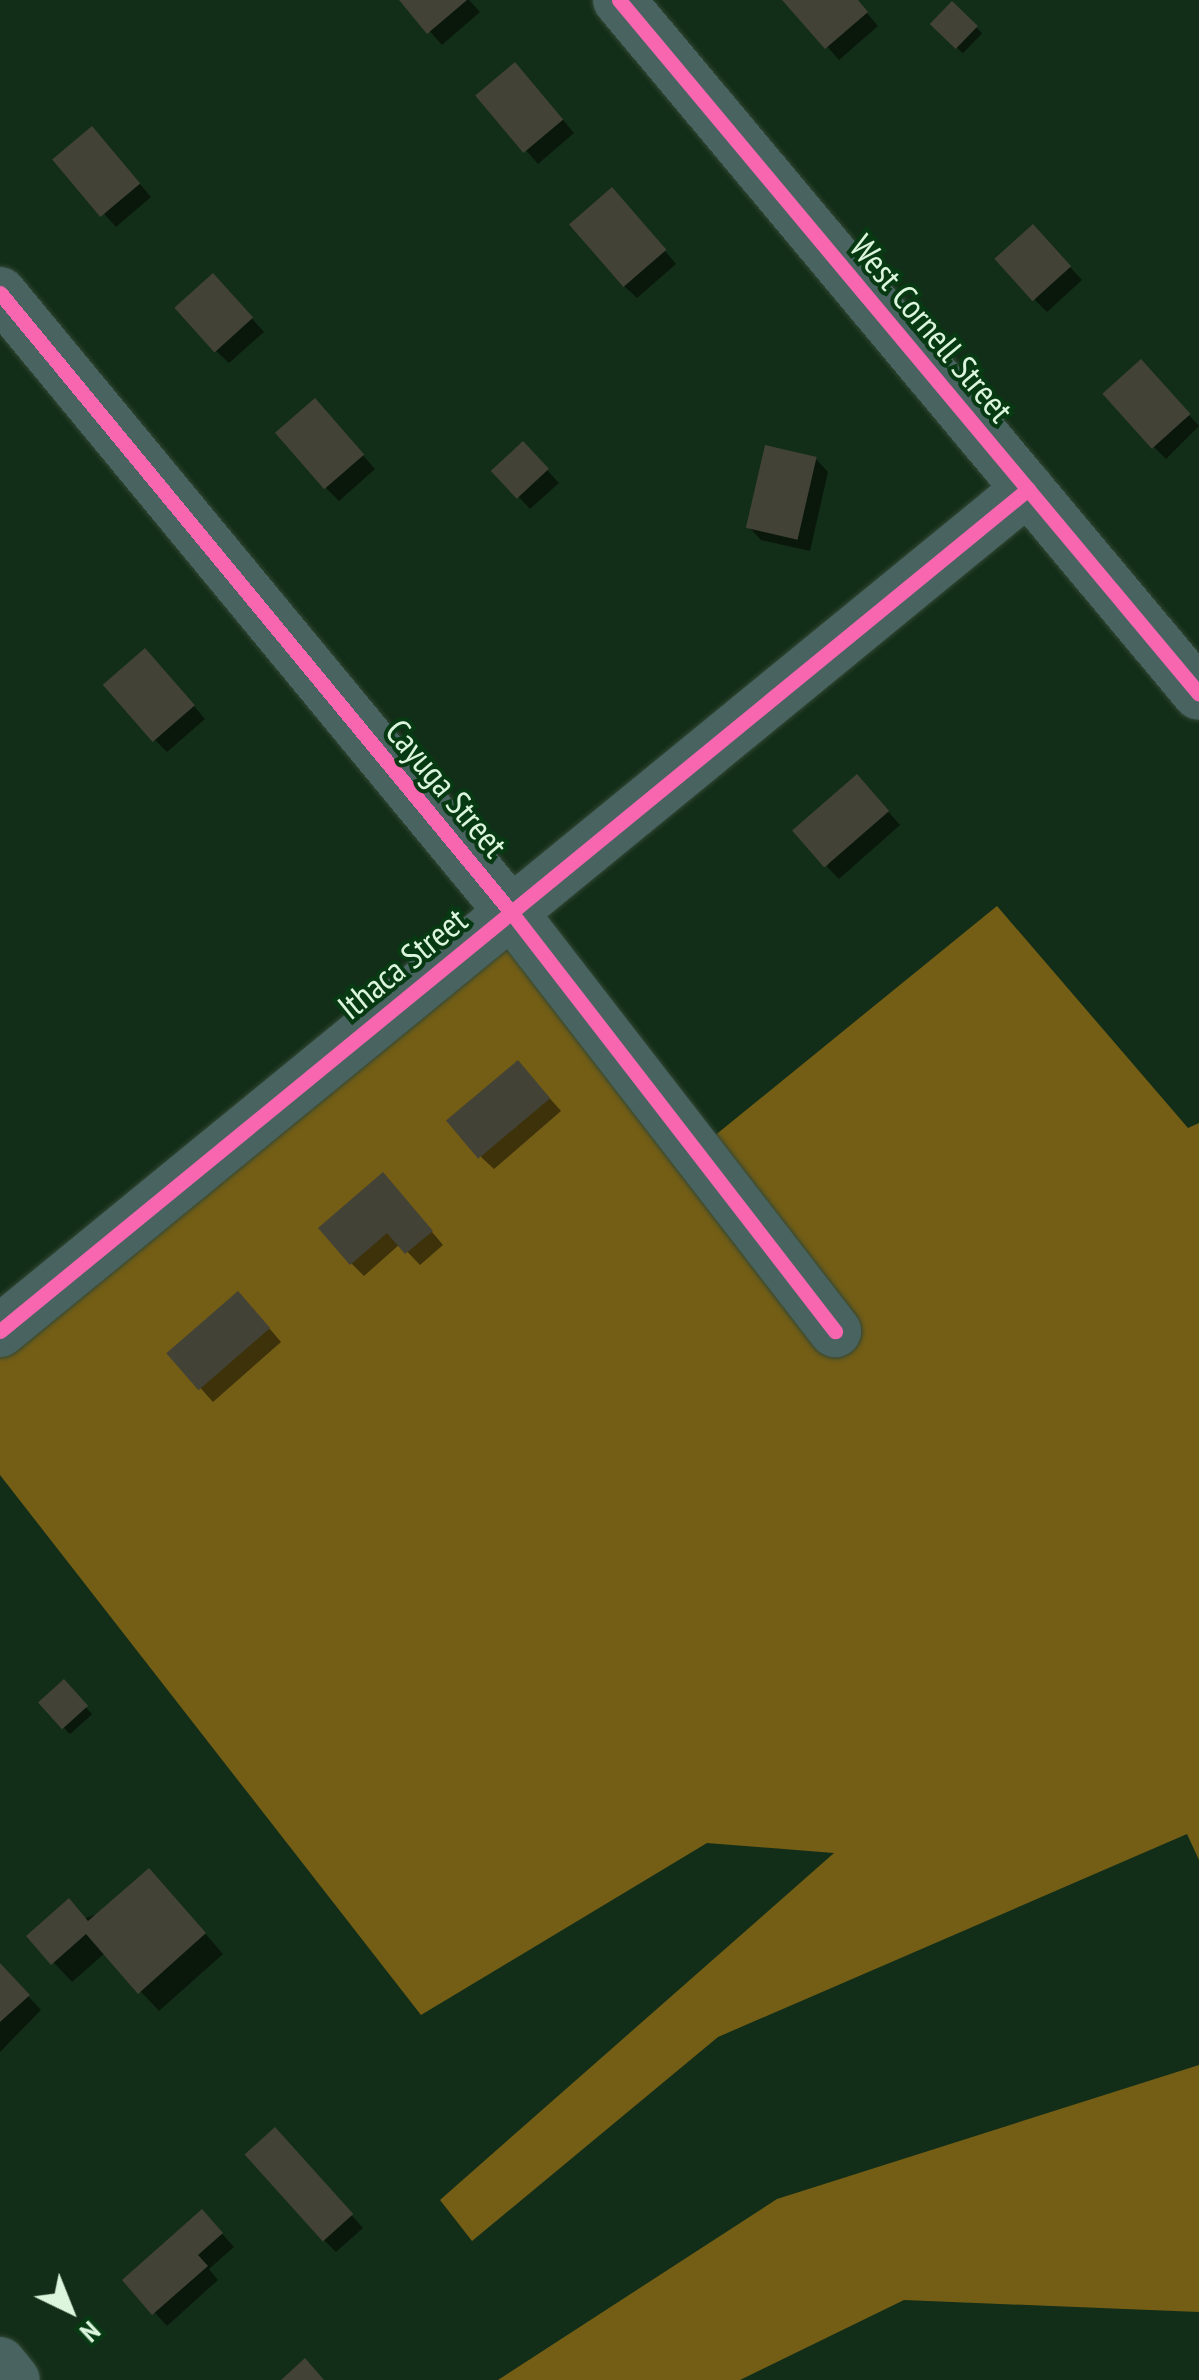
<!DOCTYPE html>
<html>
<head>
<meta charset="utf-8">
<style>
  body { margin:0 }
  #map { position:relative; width:1199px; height:2380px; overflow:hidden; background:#132e18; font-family:"PT Sans Narrow",sans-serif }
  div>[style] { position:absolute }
  .forest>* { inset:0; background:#745e16 }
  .shadow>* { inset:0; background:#0007; transform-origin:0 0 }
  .building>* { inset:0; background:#424237; transform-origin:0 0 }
  .roads { filter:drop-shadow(0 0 2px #324735) drop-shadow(0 0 2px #324735) }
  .minor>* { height:52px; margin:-26px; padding:0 26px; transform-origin:26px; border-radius:26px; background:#486360 }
  .cycleway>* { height:15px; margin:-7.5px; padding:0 7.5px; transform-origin:7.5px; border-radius:7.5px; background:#f766af }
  span { translate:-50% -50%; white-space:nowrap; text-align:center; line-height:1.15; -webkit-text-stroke:8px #073a12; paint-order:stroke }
  .street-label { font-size:35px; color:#dcf6dd }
  .north { position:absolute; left:20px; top:2260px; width:100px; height:100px; -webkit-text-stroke:8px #073a12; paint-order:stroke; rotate:137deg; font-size:28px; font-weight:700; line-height:40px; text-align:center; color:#dcf6dd }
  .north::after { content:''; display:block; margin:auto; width:35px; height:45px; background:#dcf6dd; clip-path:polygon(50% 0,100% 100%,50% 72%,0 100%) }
</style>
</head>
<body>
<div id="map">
  <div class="forest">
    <i style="clip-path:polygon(997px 906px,1188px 1128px,1199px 1123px,1199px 1860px,1187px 1834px,718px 2037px,472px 2241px,440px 2200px,834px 1853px,707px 1843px,421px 2015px,0 1475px,0 1340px,506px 917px,713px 1137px)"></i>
    <i style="clip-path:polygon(1199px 2065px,1199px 2312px,904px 2300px,740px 2380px,498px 2380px,777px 2199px)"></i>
  </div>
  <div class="shadow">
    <i style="clip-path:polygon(402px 0,469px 0,480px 12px,442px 45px)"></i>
    <i style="clip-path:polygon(786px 0,856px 0,878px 26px,839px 60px)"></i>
    <i style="left:952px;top:4px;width:42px;height:28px;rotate:44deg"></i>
    <i style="clip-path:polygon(528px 78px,574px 133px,538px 164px,479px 96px)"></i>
    <i style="clip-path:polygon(104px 142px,151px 197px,116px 227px,56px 160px)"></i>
    <i style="clip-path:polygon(625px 203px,676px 264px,637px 298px,624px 286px)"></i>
    <i style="clip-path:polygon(1045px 240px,1082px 280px,1047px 312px,1034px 299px)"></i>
    <i style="clip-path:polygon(226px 289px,264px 332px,229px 363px,216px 351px)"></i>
    <i style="clip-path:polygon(1153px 375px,1199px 426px,1166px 459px,1153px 446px)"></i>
    <i style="clip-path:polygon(327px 414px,375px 469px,339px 501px,326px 488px)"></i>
    <i style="clip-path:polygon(535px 457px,559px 483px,530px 509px,518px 496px)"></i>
    <i style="clip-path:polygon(816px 459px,828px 472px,810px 551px,761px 540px,749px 527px)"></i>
    <i style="clip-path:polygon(158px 664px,205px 719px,167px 752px,155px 740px)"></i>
    <i style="clip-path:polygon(869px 790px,900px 825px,839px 879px,827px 867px)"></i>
    <i style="clip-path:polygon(530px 1076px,561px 1111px,494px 1169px,481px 1157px)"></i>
    <i style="clip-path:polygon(395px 1188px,443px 1245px,420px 1265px,400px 1244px,364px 1276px,351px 1263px)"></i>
    <i style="clip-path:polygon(251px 1307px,281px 1342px,213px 1402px,170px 1354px)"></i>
    <i style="left:64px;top:1683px;width:42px;height:30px;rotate:48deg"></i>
    <i style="clip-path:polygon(168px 1890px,223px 1954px,159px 2011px,105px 1953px,72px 1982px,30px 1937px)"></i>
    <i style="clip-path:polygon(0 1966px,41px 2010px,0 2052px)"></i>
    <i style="clip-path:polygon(287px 2143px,363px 2228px,336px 2252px,324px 2240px)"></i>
    <i style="clip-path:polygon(214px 2225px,234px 2247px,209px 2269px,218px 2280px,167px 2326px,125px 2280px)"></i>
  </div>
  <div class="building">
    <i style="clip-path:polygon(399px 0,467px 0,427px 34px)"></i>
    <i style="clip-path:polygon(782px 0,858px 0,868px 12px,825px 49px)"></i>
    <i style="left:952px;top:1px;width:36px;height:32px;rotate:44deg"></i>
    <i style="left:515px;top:62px;width:75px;height:52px;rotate:50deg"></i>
    <i style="left:92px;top:126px;width:75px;height:52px;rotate:50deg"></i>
    <i style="left:612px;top:187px;width:83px;height:57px;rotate:49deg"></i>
    <i style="left:1033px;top:224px;width:57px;height:52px;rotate:48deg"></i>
    <i style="left:213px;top:273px;width:60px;height:52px;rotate:48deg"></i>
    <i style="left:1141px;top:359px;width:74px;height:52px;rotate:48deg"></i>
    <i style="left:315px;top:398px;width:75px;height:53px;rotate:49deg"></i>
    <i style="left:523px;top:441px;width:38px;height:44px;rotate:47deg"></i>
    <i style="left:765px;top:445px;width:53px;height:85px;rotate:13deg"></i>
    <i style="left:145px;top:648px;width:76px;height:56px;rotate:49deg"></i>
    <i style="left:857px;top:774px;width:49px;height:86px;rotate:49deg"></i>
    <i style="left:518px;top:1060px;width:50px;height:94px;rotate:50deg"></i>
    <i style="clip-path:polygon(383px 1172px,433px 1231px,405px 1254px,387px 1233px,350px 1265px,318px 1228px)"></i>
    <i style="left:238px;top:1291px;width:49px;height:95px;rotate:49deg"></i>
    <i style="left:64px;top:1679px;width:36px;height:35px;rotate:48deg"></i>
    <i style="clip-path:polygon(149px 1868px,206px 1933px,138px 1994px,86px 1934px,51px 1965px,26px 1936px,69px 1898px,88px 1921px)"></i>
    <i style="clip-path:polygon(0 1963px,30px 1995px,0 2022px)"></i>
    <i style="left:275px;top:2127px;width:117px;height:41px;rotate:48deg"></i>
    <i style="clip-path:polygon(202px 2209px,223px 2233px,198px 2255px,208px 2266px,152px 2315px,122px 2280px)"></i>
    <i style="clip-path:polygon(305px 2358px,324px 2380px,281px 2380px)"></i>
  </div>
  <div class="roads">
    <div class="minor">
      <i style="left:619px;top:0;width:904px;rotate:50.11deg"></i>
      <i style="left:0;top:293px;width:803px;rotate:50.46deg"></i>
      <i style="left:511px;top:912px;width:530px;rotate:52.29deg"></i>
      <i style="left:0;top:1331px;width:1329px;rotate:-39.32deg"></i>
      <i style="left:0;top:2363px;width:22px;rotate:51deg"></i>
    </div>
  </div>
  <div class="cycleway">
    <i style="left:619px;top:0;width:904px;rotate:50.11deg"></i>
    <i style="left:0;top:293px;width:803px;rotate:50.46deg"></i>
    <i style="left:511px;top:912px;width:530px;rotate:52.29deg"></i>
    <i style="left:0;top:1331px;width:1329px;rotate:-39.32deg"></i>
  </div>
  <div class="street-label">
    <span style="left:932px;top:328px;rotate:50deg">West Cornell Street</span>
    <span style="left:447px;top:788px;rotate:50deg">Cayuga Street</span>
    <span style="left:402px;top:963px;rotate:-39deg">Ithaca Street</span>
  </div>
  <div class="north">N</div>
</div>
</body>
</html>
